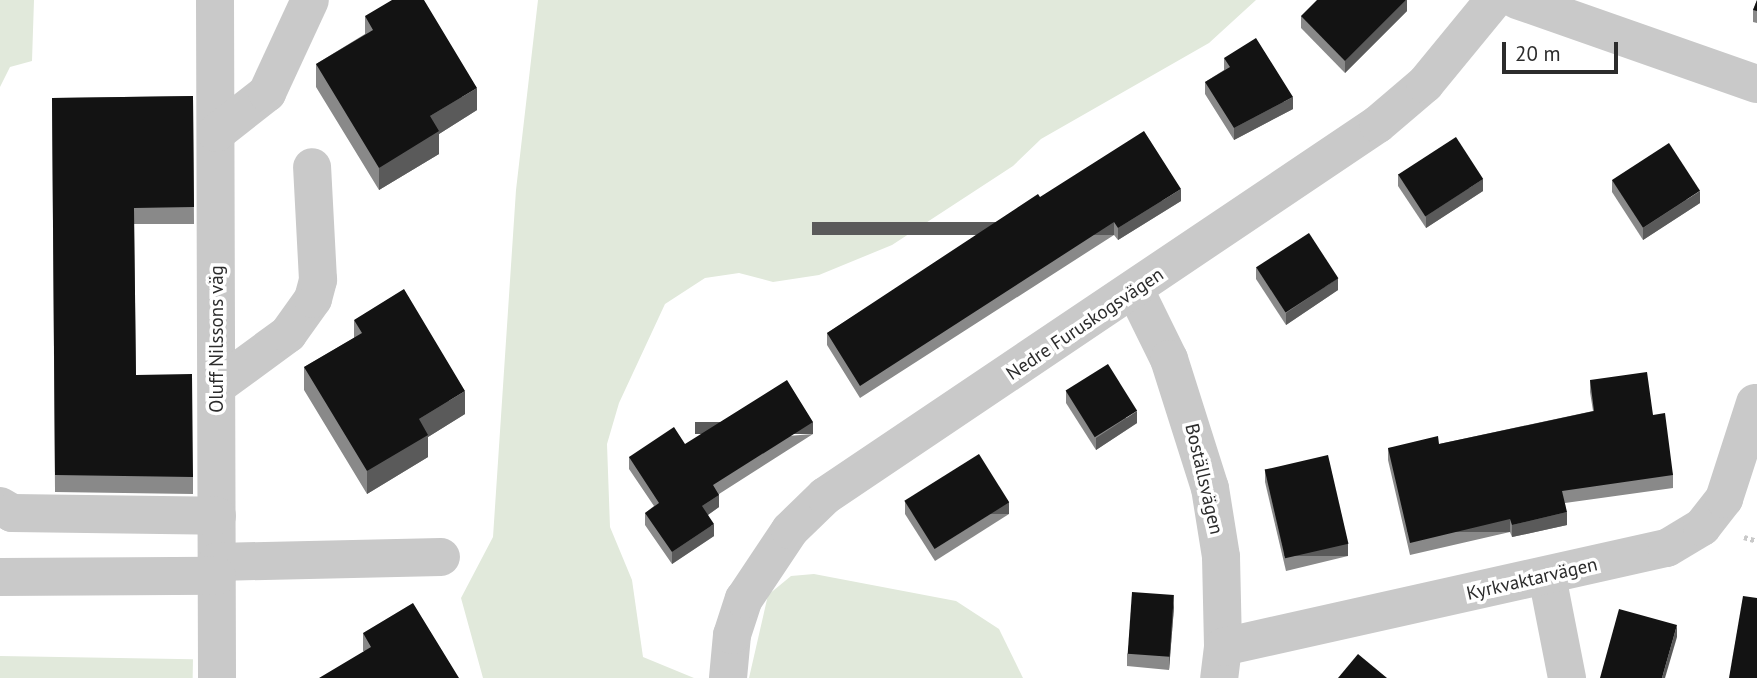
<!DOCTYPE html>
<html>
<head>
<meta charset="utf-8">
<style>
  body { margin:0 }
  #map { position:relative; width:1757px; height:678px; overflow:hidden; background:#fff; font-family:"PT Sans",sans-serif }
  div>[style] { position:absolute }
  .green>* { inset:0; background:#e1e9db; transform-origin:0 0 }
  .path>* { height:4.5px; margin-top:-2.25px; transform-origin:0; background:repeating-linear-gradient(90deg,#c9c9c9 0 3.5px,transparent 0 7px) }
  .minor>* { height:38px; margin:-19px; padding:0 19px; transform-origin:19px; border-radius:19px; background:#c9c9c9 }
  .wall>* { inset:0; background:#898989 }
  .shaded-wall>* { inset:0; background:#5a5a5a; transform-origin:0 0 }
  .building>* { inset:0; background:#131313; transform-origin:0 0 }
  span { translate:-50% -50%; white-space:nowrap; text-align:center; line-height:1.15; -webkit-text-stroke:7px #fff; paint-order:stroke }
  .street-label { font-size:19px; color:#2c2c2c }
  .scale { position:absolute; left:1502px; top:42px; width:116px; height:32px; box-sizing:border-box; border:4px solid #2c2c2c; border-top:0; padding-left:9px; font-size:21px; line-height:24px; white-space:nowrap; color:#2c2c2c; -webkit-text-stroke:5px #fff; paint-order:stroke }
</style>
</head>
<body>
<div id="map">
  <div class="green">
    <i style="clip-path:polygon(0 0,34px 0,32px 61px,10px 67px,0 87px)"></i>
    <i style="clip-path:polygon(538px 0,1256px 0,1209px 43px,1041px 139px,1013px 166px,892px 245px,819px 275px,773px 282px,739px 273px,705px 278px,665px 304px,619px 403px,607px 444px,610px 527px,632px 580px,643px 657px,694px 678px,483px 678px,461px 598px,493px 537px,516px 190px)"></i>
    <i style="clip-path:polygon(814px 574px,956px 601px,999px 629px,1023px 678px,749px 678px,768px 595px,791px 576px)"></i>
    <i style="left:0;top:656px;width:193px;height:22px;rotate:1deg"></i>
  </div>
  <div class="path">
    <i style="left:1744px;top:537px;width:14px;rotate:17deg"></i>
  </div>
  <div class="minor">
    <i style="left:215px;top:0;width:678px;rotate:89.83deg"></i>
    <i style="left:1517px;top:0;width:254px;rotate:19.3deg"></i>
    <i style="left:216px;top:133px;width:65px;rotate:-38.1deg"></i>
    <i style="left:267px;top:93px;width:102px;rotate:-65.2deg"></i>
    <i style="left:1135px;top:290px;width:77px;rotate:63.8deg"></i>
    <i style="left:1169px;top:359px;width:135px;rotate:72.4deg"></i>
    <i style="left:1210px;top:488px;width:70px;rotate:80.9deg"></i>
    <i style="left:1221px;top:557px;width:90px;rotate:88.7deg"></i>
    <i style="left:1223px;top:647px;width:31px;rotate:97deg"></i>
    <i style="left:217px;top:386px;width:88px;rotate:-36.2deg"></i>
    <i style="left:288px;top:334px;width:43px;rotate:-54.5deg"></i>
    <i style="left:313px;top:299px;width:20px;rotate:-75deg"></i>
    <i style="left:318px;top:280px;width:113px;rotate:-93deg"></i>
    <i style="left:0;top:506px;width:14px;rotate:30deg"></i>
    <i style="left:12px;top:513px;width:205px;rotate:0.8deg"></i>
    <i style="left:217px;top:562px;width:224px;rotate:-1.3deg"></i>
    <i style="left:1547px;top:576px;width:104px;rotate:78.9deg"></i>
    <i style="left:0;top:577px;width:217px;rotate:-0.3deg"></i>
    <i style="left:1223px;top:647px;width:455px;rotate:-12.6deg"></i>
    <i style="left:1667px;top:548px;width:41px;rotate:-31deg"></i>
    <i style="left:1702px;top:527px;width:36px;rotate:-52deg"></i>
    <i style="left:1724px;top:499px;width:101px;rotate:-72.1deg"></i>
    <i style="left:728px;top:678px;width:43px;rotate:-84.7deg"></i>
    <i style="left:732px;top:635px;width:38px;rotate:-72deg"></i>
    <i style="left:744px;top:599px;width:83px;rotate:-56.3deg"></i>
    <i style="left:790px;top:530px;width:49px;rotate:-44.2deg"></i>
    <i style="left:825px;top:496px;width:666px;rotate:-33.93deg"></i>
    <i style="left:1378px;top:124px;width:62px;rotate:-40.4deg"></i>
    <i style="left:1425px;top:84px;width:109px;rotate:-50.6deg"></i>
  </div>
  <div class="wall">
    <i style="clip-path:polygon(1407px 0,1407px 11px,1345px 73px,1301px 28px,1301px 16px)"></i>
    <i style="clip-path:polygon(1757px 0,1757px 23px,1753px 22px,1753px 10px)"></i>
    <i style="clip-path:polygon(365px 16px,477px 110px,439px 134px,439px 154px,379px 190px,316px 87px,316px 64px,365px 34px)"></i>
    <i style="clip-path:polygon(1224px 58px,1293px 109px,1234px 140px,1205px 94px,1205px 82px,1224px 70px)"></i>
    <i style="clip-path:polygon(193px 96px,194px 224px,134px 224px,136px 375px,193px 477px,193px 494px,55px 492px,52px 98px)"></i>
    <i style="clip-path:polygon(1398px 174px,1483px 191px,1426px 228px,1398px 186px)"></i>
    <i style="clip-path:polygon(1612px 180px,1700px 203px,1643px 240px,1612px 192px)"></i>
    <i style="clip-path:polygon(1040px 197px,1181px 201px,1118px 240px,1114px 235px,860px 398px,827px 345px,827px 333px)"></i>
    <i style="clip-path:polygon(1256px 267px,1338px 290px,1286px 325px,1256px 279px)"></i>
    <i style="clip-path:polygon(354px 320px,465px 414px,428px 437px,428px 457px,367px 494px,304px 390px,304px 367px,354px 338px)"></i>
    <i style="clip-path:polygon(1590px 380px,1653px 415px,1673px 475px,1673px 488px,1565px 503px,1567px 525px,1512px 537px,1510px 532px,1410px 555px,1388px 460px,1388px 448px,1439px 444px,1593px 411px,1590px 392px)"></i>
    <i style="clip-path:polygon(1066px 391px,1137px 423px,1096px 450px,1066px 403px)"></i>
    <i style="clip-path:polygon(813px 434px,719px 494px,719px 507px,708px 515px,714px 536px,672px 564px,645px 525px,645px 513px,654px 506px,629px 469px,629px 457px,685px 444px)"></i>
    <i style="clip-path:polygon(1265px 469px,1348px 556px,1286px 571px,1265px 482px)"></i>
    <i style="clip-path:polygon(905px 501px,1009px 514px,935px 561px,905px 514px)"></i>
    <i style="clip-path:polygon(1174px 607px,1169px 670px,1127px 666px,1127px 654px)"></i>
    <i style="clip-path:polygon(363px 633px,459px 678px,363px 651px)"></i>
  </div>
  <div class="shaded-wall">
    <i style="clip-path:polygon(1406px 0,1407px 0,1407px 11px,1345px 73px,1345px 61px)"></i>
    <i style="clip-path:polygon(477px 88px,477px 110px,439px 134px,439px 154px,379px 190px,379px 168px,430px 116px)"></i>
    <i style="clip-path:polygon(1293px 97px,1293px 109px,1234px 140px,1234px 128px)"></i>
    <i style="clip-path:polygon(1483px 179px,1483px 191px,1426px 228px,1426px 216px)"></i>
    <i style="clip-path:polygon(1181px 189px,1181px 201px,1118px 240px,1118px 228px)"></i>
    <i style="clip-path:polygon(1700px 191px,1700px 203px,1643px 240px,1643px 228px)"></i>
    <i style="left:1114px;top:222px;width:13px;height:302px;rotate:90deg"></i>
    <i style="clip-path:polygon(1338px 278px,1338px 290px,1286px 325px,1286px 313px)"></i>
    <i style="clip-path:polygon(465px 391px,465px 414px,428px 437px,428px 457px,367px 494px,367px 471px,419px 419px)"></i>
    <i style="clip-path:polygon(1137px 411px,1137px 423px,1096px 450px,1096px 438px)"></i>
    <i style="left:813px;top:422px;width:12px;height:118px;rotate:90deg"></i>
    <i style="clip-path:polygon(719px 495px,719px 507px,702px 519px,702px 506px)"></i>
    <i style="left:1009px;top:502px;width:12px;height:88px;rotate:90deg"></i>
    <i style="clip-path:polygon(1567px 512px,1567px 525px,1512px 537px,1512px 525px)"></i>
    <i style="left:1510px;top:519px;width:13px;height:103px;rotate:90deg"></i>
    <i style="clip-path:polygon(714px 524px,714px 536px,672px 564px,672px 552px)"></i>
    <i style="left:1348px;top:544px;width:12px;height:64px;rotate:90deg"></i>
    <i style="clip-path:polygon(1174px 595px,1174px 607px,1169px 670px,1169px 658px)"></i>
    <i style="clip-path:polygon(1677px 625px,1677px 637px,1665px 678px,1662px 678px)"></i>
  </div>
  <div class="building">
    <i style="clip-path:polygon(392px 0,424px 0,477px 88px,430px 116px,439px 131px,379px 168px,316px 64px,373px 30px,365px 16px)"></i>
    <i style="clip-path:polygon(1317px 0,1406px 0,1345px 61px,1301px 16px)"></i>
    <i style="clip-path:polygon(1757px 0,1757px 11px,1753px 10px)"></i>
    <i style="clip-path:polygon(1256px 38px,1293px 97px,1234px 128px,1205px 82px,1230px 67px,1224px 58px)"></i>
    <i style="clip-path:polygon(193px 96px,194px 207px,134px 208px,136px 375px,192px 374px,193px 477px,55px 475px,52px 98px)"></i>
    <i style="clip-path:polygon(1144px 131px,1181px 189px,1118px 228px,1114px 222px,860px 386px,827px 333px,1038px 194px,1040px 197px)"></i>
    <i style="left:1456px;top:137px;width:50px;height:69px;rotate:57deg"></i>
    <i style="left:1669px;top:143px;width:57px;height:68px;rotate:57deg"></i>
    <i style="left:1309px;top:233px;width:54px;height:63px;rotate:57deg"></i>
    <i style="clip-path:polygon(404px 289px,465px 391px,419px 419px,428px 435px,367px 471px,304px 367px,362px 333px,354px 320px)"></i>
    <i style="left:1108px;top:364px;width:55px;height:50px;rotate:58deg"></i>
    <i style="clip-path:polygon(1647px 372px,1653px 415px,1665px 413px,1673px 475px,1562px 491px,1567px 512px,1512px 525px,1510px 519px,1410px 543px,1388px 448px,1438px 436px,1439px 444px,1594px 411px,1590px 380px)"></i>
    <i style="clip-path:polygon(787px 380px,813px 422px,713px 485px,719px 495px,702px 506px,714px 524px,672px 552px,645px 513px,659px 503px,629px 457px,674px 427px,685px 444px)"></i>
    <i style="left:979px;top:454px;width:57px;height:88px;rotate:58deg"></i>
    <i style="left:1328px;top:455px;width:91px;height:65px;rotate:77deg"></i>
    <i style="left:1132px;top:592px;width:42px;height:62px;rotate:4deg"></i>
    <i style="clip-path:polygon(1743px 596px,1757px 598px,1757px 678px,1729px 678px)"></i>
    <i style="clip-path:polygon(413px 603px,459px 678px,319px 678px,371px 647px,363px 633px)"></i>
    <i style="clip-path:polygon(1619px 609px,1677px 625px,1662px 678px,1600px 678px)"></i>
    <i style="clip-path:polygon(1358px 654px,1387px 678px,1338px 678px)"></i>
  </div>
  <div class="street-label">
    <span style="left:1085px;top:324px;rotate:-34deg">Nedre Furuskogsvägen</span>
    <span style="left:217px;top:339px;rotate:-90deg">Oluff Nilssons väg</span>
    <span style="left:1204px;top:479px;rotate:77deg">Boställsvägen</span>
    <span style="left:1532px;top:579px;rotate:-13deg">Kyrkvaktarvägen</span>
  </div>
  <div class="scale">20 m</div>
</div>
</body>
</html>
